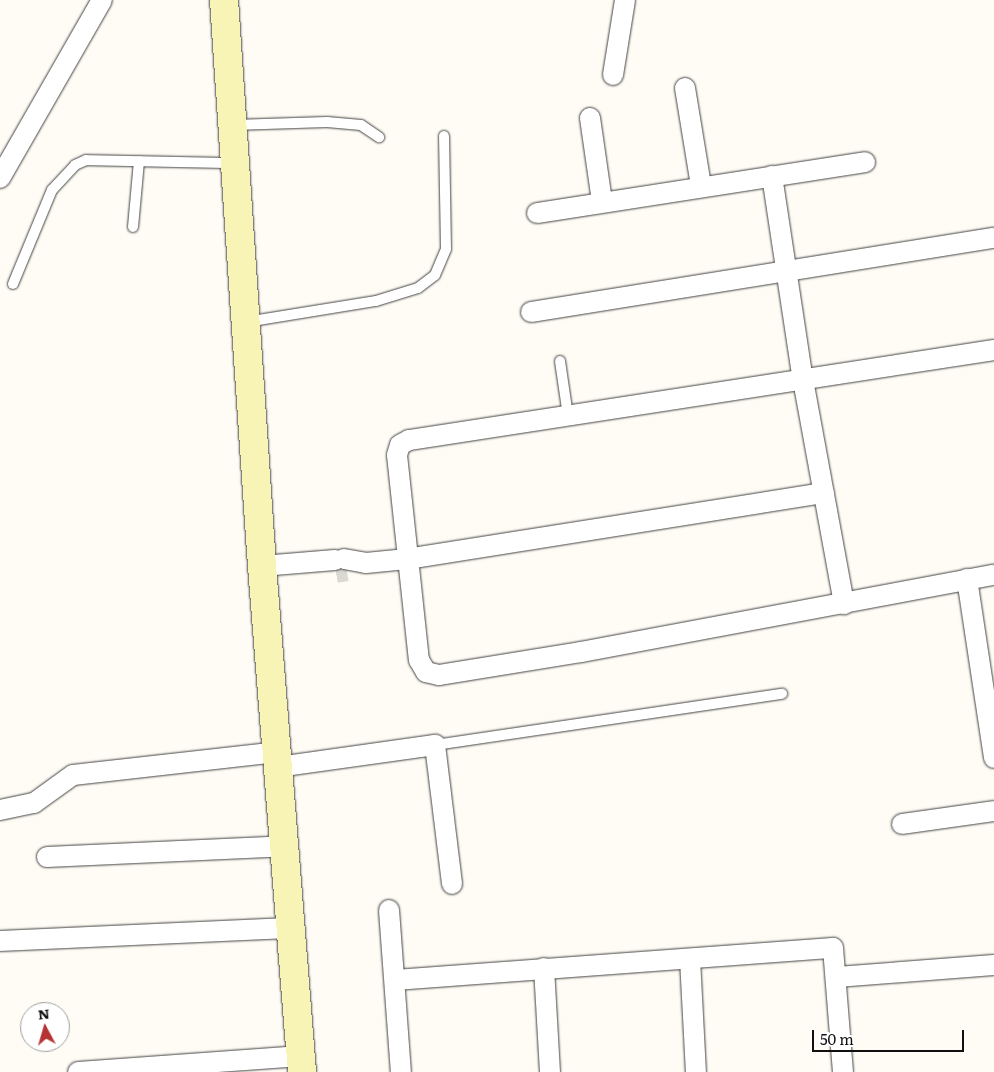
<!DOCTYPE html>
<html>
<head>
<meta charset="utf-8">
<style>
  body { margin:0 }
  #map { position:relative; width:994px; height:1072px; overflow:hidden; background:#fefcf4; font-family:Literata,serif }
  div>[style] { position:absolute }
  .street-tunnel>* { height:20px; margin-top:-10px; transform-origin:0; background:repeating-linear-gradient(90deg,#dad9d2 0 20px,transparent 0 30px) }
  .roads { filter:drop-shadow(0 0 1px #434343) drop-shadow(0 0 1px #434343) }
  .lane>* { height:10px; margin:-5px; padding:0 5px; transform-origin:5px; border-radius:5px; background:#fff }
  .street>* { height:20px; margin:-10px; padding:0 10px; transform-origin:10px; border-radius:10px; background:#fff }
  .secondary>* { height:28px; margin:-14px; padding:0 14px; transform-origin:14px; border-radius:14px; background:#f8f4b5 }
  span { translate:-50% -50%; white-space:nowrap; text-align:center; line-height:1.15; -webkit-text-stroke:5px #fff; paint-order:stroke }
  .north { position:absolute; left:20px; top:1002px; width:50px; height:50px; box-sizing:border-box; background:#fff; border:1px solid #9f9f9f; border-radius:50%; rotate:354deg; font-size:14px; font-weight:700; line-height:20px; text-align:center; color:#101010 }
  .north::after { content:''; display:block; margin:auto; width:18px; height:22px; background:#b53333; clip-path:polygon(50% 0,100% 100%,50% 72%,0 100%) }
  .scale { position:absolute; left:812px; top:1030px; width:152px; height:22px; box-sizing:border-box; border:2px solid #101010; border-top:0; padding-left:6px; font-size:15px; line-height:18px; white-space:nowrap; color:#101010; -webkit-text-stroke:4px #fff; paint-order:stroke }
</style>
</head>
<body>
<div id="map">
  <div class="street-tunnel">
    <i style="left:336px;top:573px;width:11px;rotate:-10deg"></i>
  </div>
  <div class="roads">
    <div class="lane">
      <i style="left:233px;top:125px;width:94px;rotate:-1.8deg"></i>
      <i style="left:327px;top:122px;width:34px;rotate:5deg"></i>
      <i style="left:361px;top:125px;width:22px;rotate:34deg"></i>
      <i style="left:133px;top:227px;width:66px;rotate:-84.8deg"></i>
      <i style="left:13px;top:284px;width:102px;rotate:-67.5deg"></i>
      <i style="left:52px;top:190px;width:34px;rotate:-47deg"></i>
      <i style="left:75px;top:165px;width:12px;rotate:-24deg"></i>
      <i style="left:86px;top:160px;width:147px;rotate:1.2deg"></i>
      <i style="left:246px;top:322px;width:132px;rotate:-9.2deg"></i>
      <i style="left:376px;top:301px;width:44px;rotate:-17.2deg"></i>
      <i style="left:418px;top:288px;width:21px;rotate:-37deg"></i>
      <i style="left:435px;top:275px;width:28px;rotate:-67deg"></i>
      <i style="left:446px;top:249px;width:113px;rotate:-91deg"></i>
      <i style="left:560px;top:361px;width:56px;rotate:81.7deg"></i>
      <i style="left:435px;top:745px;width:351px;rotate:-8.4deg"></i>
    </div>
    <div class="street">
      <i style="left:613px;top:75px;width:76px;rotate:-80.9deg"></i>
      <i style="left:685px;top:88px;width:99px;rotate:80.7deg"></i>
      <i style="left:590px;top:118px;width:84px;rotate:81.8deg"></i>
      <i style="left:772px;top:176px;width:206px;rotate:81.4deg"></i>
      <i style="left:803px;top:380px;width:228px;rotate:79.6deg"></i>
      <i style="left:0;top:178px;width:205px;rotate:-60.2deg"></i>
      <i style="left:537px;top:213px;width:332px;rotate:-8.8deg"></i>
      <i style="left:531px;top:312px;width:469px;rotate:-9.1deg"></i>
      <i style="left:994px;top:350px;width:592px;rotate:171.25deg"></i>
      <i style="left:409px;top:440px;width:10px;rotate:151deg"></i>
      <i style="left:400px;top:445px;width:10px;rotate:107deg"></i>
      <i style="left:397px;top:455px;width:206px;rotate:83.9deg"></i>
      <i style="left:419px;top:660px;width:14px;rotate:60deg"></i>
      <i style="left:426px;top:672px;width:13px;rotate:13deg"></i>
      <i style="left:439px;top:675px;width:144px;rotate:-9.2deg"></i>
      <i style="left:581px;top:652px;width:420px;rotate:-10.6deg"></i>
      <i style="left:344px;top:559px;width:22px;rotate:10deg"></i>
      <i style="left:366px;top:563px;width:41px;rotate:-5.6deg"></i>
      <i style="left:407px;top:559px;width:422px;rotate:-9deg"></i>
      <i style="left:262px;top:566px;width:73px;rotate:-4.7deg"></i>
      <i style="left:967px;top:579px;width:181px;rotate:81.4deg"></i>
      <i style="left:278px;top:767px;width:159px;rotate:-8deg"></i>
      <i style="left:435px;top:745px;width:140px;rotate:83deg"></i>
      <i style="left:0;top:810px;width:35px;rotate:-12deg"></i>
      <i style="left:34px;top:803px;width:48px;rotate:-35.7deg"></i>
      <i style="left:73px;top:775px;width:205px;rotate:-6.4deg"></i>
      <i style="left:902px;top:824px;width:93px;rotate:-8deg"></i>
      <i style="left:47px;top:857px;width:238px;rotate:-2.6deg"></i>
      <i style="left:389px;top:910px;width:162px;rotate:85.8deg"></i>
      <i style="left:0;top:941px;width:290px;rotate:-2.6deg"></i>
      <i style="left:690px;top:959px;width:113px;rotate:87deg"></i>
      <i style="left:544px;top:968px;width:104px;rotate:86.7deg"></i>
      <i style="left:837px;top:977px;width:157px;rotate:-4.4deg"></i>
      <i style="left:395px;top:980px;width:439px;rotate:-4.2deg"></i>
      <i style="left:833px;top:948px;width:124px;rotate:85.4deg"></i>
      <i style="left:78px;top:1072px;width:224px;rotate:-4.1deg"></i>
    </div>
    <div class="secondary">
      <i style="left:224px;top:0;width:567px;rotate:86.16deg"></i>
      <i style="left:262px;top:566px;width:508px;rotate:85.48deg"></i>
    </div>
  </div>
  <div class="north">N</div>
  <div class="scale">50 m</div>
</div>
</body>
</html>
